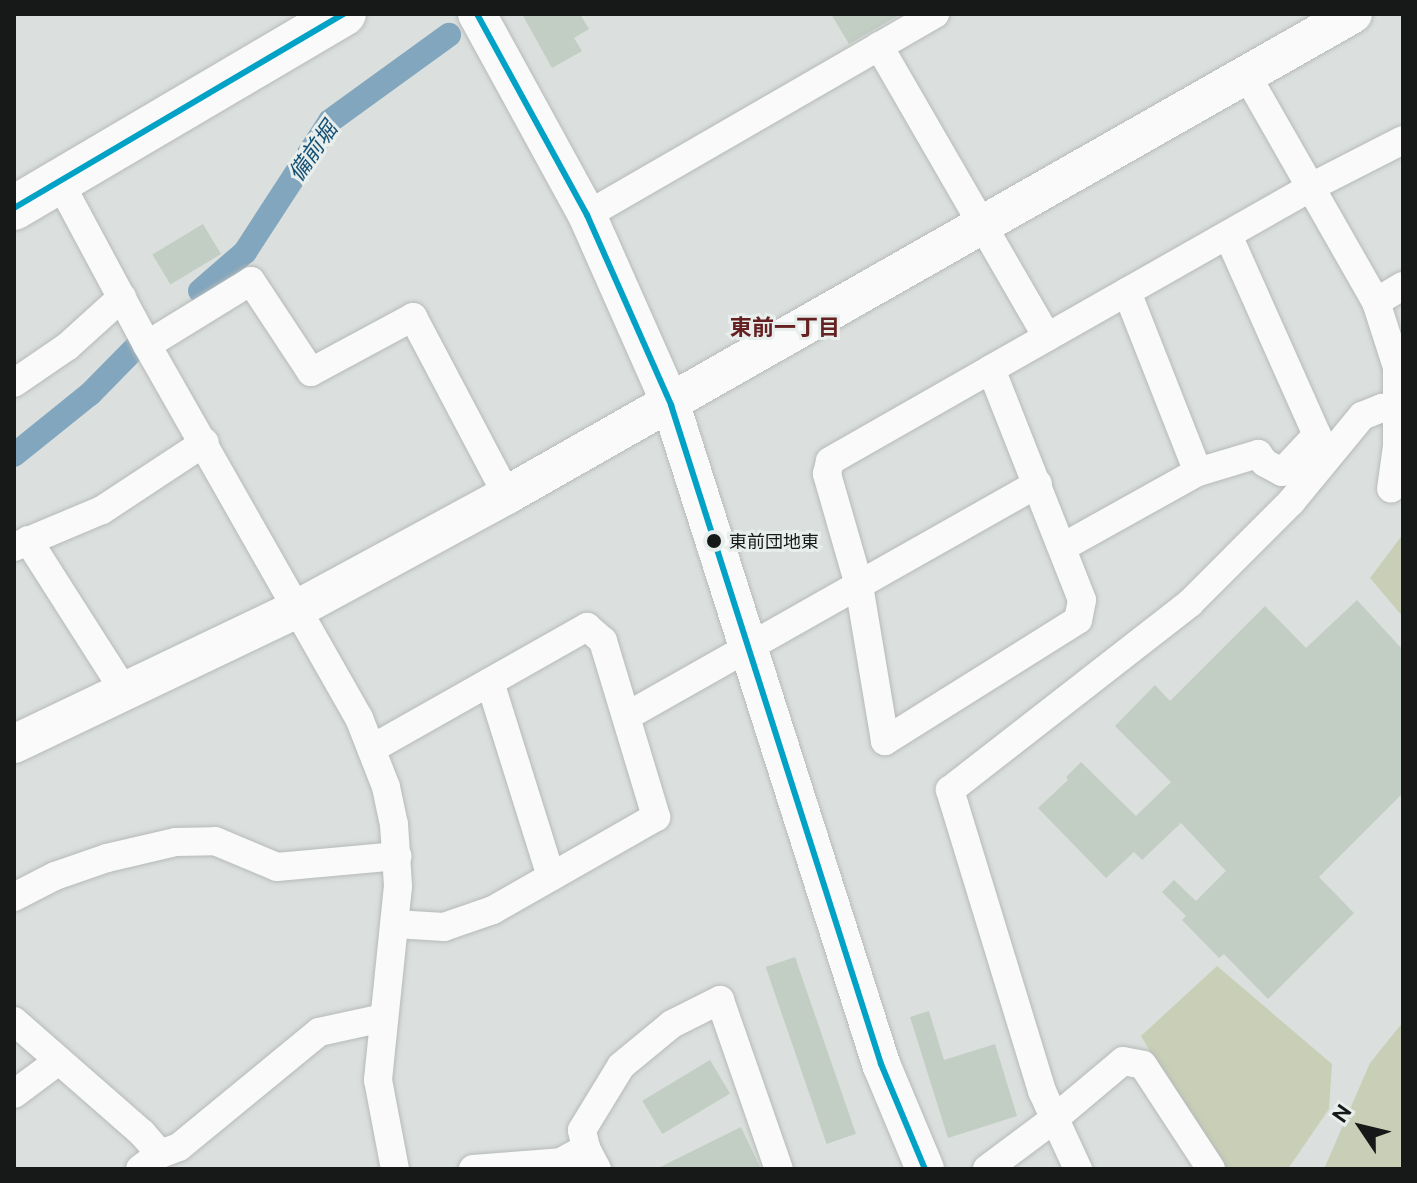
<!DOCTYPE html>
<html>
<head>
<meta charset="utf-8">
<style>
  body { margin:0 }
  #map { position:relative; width:1417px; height:1183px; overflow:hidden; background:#dbe0de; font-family:Ubuntu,"Noto Sans JP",sans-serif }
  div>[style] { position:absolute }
  .green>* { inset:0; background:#c8cfb6 }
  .canal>* { height:24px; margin:-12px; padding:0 12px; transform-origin:12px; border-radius:12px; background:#82a6be }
  .building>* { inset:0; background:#c2cdc4; transform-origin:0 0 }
  .roads { filter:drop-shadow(0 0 2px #b6bab8) drop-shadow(0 0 2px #b6bab8) }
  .street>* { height:28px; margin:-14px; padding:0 14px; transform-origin:14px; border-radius:14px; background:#fafafa }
  .secondary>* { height:38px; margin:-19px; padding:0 19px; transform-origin:19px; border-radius:19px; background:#fafafa }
  .highway>* { height:44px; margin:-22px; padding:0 22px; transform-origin:22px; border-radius:22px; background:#fafafa }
  .bus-1>* { height:6px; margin:-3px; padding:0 3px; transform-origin:3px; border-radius:3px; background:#01a2c5 }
  .dots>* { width:22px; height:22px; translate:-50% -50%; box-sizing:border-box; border:4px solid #e7eeec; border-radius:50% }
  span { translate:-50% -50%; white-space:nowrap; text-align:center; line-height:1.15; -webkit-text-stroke:6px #e7eeec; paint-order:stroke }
  .bus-label { font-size:18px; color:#171918 }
  .left { translate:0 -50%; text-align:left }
  .water-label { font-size:22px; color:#155074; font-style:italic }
  .neighbourhood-label { font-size:22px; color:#652021; font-weight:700 }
  .frame { position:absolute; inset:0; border:16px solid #171918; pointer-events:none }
  .north { position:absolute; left:1321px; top:1087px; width:80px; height:80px; -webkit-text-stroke:6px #e7eeec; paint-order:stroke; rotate:305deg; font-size:22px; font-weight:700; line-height:32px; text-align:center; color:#171918 }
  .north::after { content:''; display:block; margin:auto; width:28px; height:36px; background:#171918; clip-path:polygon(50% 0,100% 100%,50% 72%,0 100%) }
</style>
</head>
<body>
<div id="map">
  <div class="green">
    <i style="clip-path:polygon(1403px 534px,1403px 617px,1370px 578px)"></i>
    <i style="clip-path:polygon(1217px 966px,1332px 1064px,1329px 1109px,1288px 1169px,1221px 1169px,1141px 1036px)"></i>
    <i style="clip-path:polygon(1403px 1022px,1403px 1169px,1324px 1169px,1370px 1063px)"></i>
  </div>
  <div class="canal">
    <i style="left:200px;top:291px;width:60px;rotate:-40.9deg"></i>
    <i style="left:245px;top:252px;width:156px;rotate:-57deg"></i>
    <i style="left:330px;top:121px;width:147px;rotate:-35.9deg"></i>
    <i style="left:14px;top:455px;width:97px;rotate:-38.8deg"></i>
    <i style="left:90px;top:394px;width:64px;rotate:-45.6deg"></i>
  </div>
  <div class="building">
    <i style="clip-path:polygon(522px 14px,580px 14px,589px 29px,574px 38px,582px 51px,552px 68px)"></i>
    <i style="clip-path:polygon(831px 14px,901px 14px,849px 44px)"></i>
    <i style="left:203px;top:224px;width:35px;height:59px;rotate:59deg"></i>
    <i style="clip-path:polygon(1357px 600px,1403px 650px,1403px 793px,1319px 877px,1354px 913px,1268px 999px,1224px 954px,1219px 958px,1182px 920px,1186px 916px,1162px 892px,1174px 880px,1196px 901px,1226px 871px,1181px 823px,1142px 860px,1134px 852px,1106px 878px,1038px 808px,1068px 780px,1066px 777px,1081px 762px,1136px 816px,1171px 782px,1115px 726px,1155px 685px,1170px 701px,1265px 606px,1306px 648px)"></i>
    <i style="left:795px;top:957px;width:187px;height:31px;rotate:71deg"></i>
    <i style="clip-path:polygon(929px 1011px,944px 1060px,995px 1044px,1017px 1116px,948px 1138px,910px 1017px)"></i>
    <i style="left:710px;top:1060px;width:39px;height:79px;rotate:59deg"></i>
    <i style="clip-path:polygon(741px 1127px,761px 1169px,656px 1169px)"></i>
  </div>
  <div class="roads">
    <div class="street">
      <i style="left:879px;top:46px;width:336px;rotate:60deg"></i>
      <i style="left:1246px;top:74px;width:262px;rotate:60.3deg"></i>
      <i style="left:1376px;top:302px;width:68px;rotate:72.1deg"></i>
      <i style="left:1397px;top:367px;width:79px;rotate:90deg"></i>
      <i style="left:1397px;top:446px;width:43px;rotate:97.9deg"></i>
      <i style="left:59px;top:181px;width:186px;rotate:61.8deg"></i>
      <i style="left:147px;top:345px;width:429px;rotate:60.4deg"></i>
      <i style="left:359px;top:718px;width:74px;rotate:68.6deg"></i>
      <i style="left:386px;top:787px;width:38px;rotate:78deg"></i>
      <i style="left:394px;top:824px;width:62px;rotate:86.3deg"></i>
      <i style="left:398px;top:886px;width:195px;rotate:95.9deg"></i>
      <i style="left:378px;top:1080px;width:91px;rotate:79.2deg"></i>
      <i style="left:587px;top:215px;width:402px;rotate:-30deg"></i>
      <i style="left:1127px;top:292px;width:193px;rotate:68.5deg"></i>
      <i style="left:1376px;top:302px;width:31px;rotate:-31deg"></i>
      <i style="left:147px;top:345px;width:122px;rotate:-31.6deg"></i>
      <i style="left:251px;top:281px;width:109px;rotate:56.6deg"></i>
      <i style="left:311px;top:372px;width:116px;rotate:-28.3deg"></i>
      <i style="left:413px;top:317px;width:201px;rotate:62.2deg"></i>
      <i style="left:991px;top:369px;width:248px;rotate:68.5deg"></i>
      <i style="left:1082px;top:600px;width:20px;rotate:101deg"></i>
      <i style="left:1078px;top:620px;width:228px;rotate:147.9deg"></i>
      <i style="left:885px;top:741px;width:158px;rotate:-99.5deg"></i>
      <i style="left:859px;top:585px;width:116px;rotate:-106.1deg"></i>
      <i style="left:827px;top:474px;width:13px;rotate:-77deg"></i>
      <i style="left:830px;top:461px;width:185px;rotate:-29.7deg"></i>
      <i style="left:991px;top:369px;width:368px;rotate:-29.6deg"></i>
      <i style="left:1311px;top:187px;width:103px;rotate:-27.1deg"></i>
      <i style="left:14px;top:383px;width:65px;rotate:-34.4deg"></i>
      <i style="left:68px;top:346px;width:73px;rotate:-42.2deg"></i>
      <i style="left:28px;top:540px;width:180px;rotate:57.5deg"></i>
      <i style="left:14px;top:547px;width:95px;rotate:-22.8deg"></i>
      <i style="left:102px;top:510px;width:123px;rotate:-33.4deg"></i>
      <i style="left:1063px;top:547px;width:154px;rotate:-29.1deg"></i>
      <i style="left:1198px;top:472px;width:63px;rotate:-16.7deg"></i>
      <i style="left:1258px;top:454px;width:11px;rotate:52deg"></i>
      <i style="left:1265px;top:463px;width:19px;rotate:28deg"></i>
      <i style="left:1282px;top:472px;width:51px;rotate:-46.6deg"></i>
      <i style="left:1317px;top:435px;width:219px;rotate:-114deg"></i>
      <i style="left:490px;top:682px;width:204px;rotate:72.6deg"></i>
      <i style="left:627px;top:716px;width:472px;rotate:-29.5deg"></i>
      <i style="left:373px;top:748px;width:246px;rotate:-29.5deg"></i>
      <i style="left:587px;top:627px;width:21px;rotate:41deg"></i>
      <i style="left:603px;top:641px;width:184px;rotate:73.2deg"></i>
      <i style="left:656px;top:817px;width:188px;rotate:150.3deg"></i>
      <i style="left:493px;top:910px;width:52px;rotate:160.9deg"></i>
      <i style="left:444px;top:927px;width:49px;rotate:-176.5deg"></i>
      <i style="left:14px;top:897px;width:46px;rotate:-27.1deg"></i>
      <i style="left:55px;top:876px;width:55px;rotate:-19.1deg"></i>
      <i style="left:107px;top:858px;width:71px;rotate:-13.1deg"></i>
      <i style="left:176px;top:842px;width:39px;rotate:-1deg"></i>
      <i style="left:215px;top:841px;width:67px;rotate:22.8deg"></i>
      <i style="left:277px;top:867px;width:121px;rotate:-5.2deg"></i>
      <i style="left:14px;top:1021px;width:170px;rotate:41.2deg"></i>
      <i style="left:142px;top:1133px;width:28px;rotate:49deg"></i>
      <i style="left:160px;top:1154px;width:25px;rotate:143deg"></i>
      <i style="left:14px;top:1094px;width:54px;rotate:-36.7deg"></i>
      <i style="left:160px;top:1154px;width:20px;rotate:-20deg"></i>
      <i style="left:179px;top:1147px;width:181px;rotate:-39.4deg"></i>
      <i style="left:319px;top:1032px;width:66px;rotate:-12.3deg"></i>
      <i style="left:473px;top:1169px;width:88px;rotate:-4.5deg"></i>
      <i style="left:561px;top:1162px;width:29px;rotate:-29deg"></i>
      <i style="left:597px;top:1169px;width:24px;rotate:-118deg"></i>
      <i style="left:586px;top:1148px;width:18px;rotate:-103deg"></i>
      <i style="left:582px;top:1130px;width:75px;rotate:-58.6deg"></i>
      <i style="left:621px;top:1066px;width:66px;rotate:-39.5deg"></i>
      <i style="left:672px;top:1024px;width:54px;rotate:-26.6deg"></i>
      <i style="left:720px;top:1000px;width:179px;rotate:70.8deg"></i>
      <i style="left:987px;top:1169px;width:84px;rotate:-36.7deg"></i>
      <i style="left:1054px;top:1119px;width:90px;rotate:-40deg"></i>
      <i style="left:1123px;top:1061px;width:20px;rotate:11deg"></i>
      <i style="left:1143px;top:1065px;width:124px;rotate:56.8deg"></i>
      <i style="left:1078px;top:1169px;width:86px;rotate:-114.8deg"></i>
      <i style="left:1042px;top:1091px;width:315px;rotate:-107deg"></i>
      <i style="left:950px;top:790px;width:304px;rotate:-37.9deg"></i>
      <i style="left:1190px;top:603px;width:143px;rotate:-45deg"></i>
      <i style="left:1291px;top:502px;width:112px;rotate:-50.5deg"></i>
      <i style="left:1362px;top:416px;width:22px;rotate:-22deg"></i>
      <i style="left:1382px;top:408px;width:16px"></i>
    </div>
    <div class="secondary">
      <i style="left:477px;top:14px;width:229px;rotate:61.3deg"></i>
      <i style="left:587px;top:215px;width:208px;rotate:66.1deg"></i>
      <i style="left:671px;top:405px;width:692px;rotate:72.32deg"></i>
      <i style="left:881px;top:1064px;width:114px;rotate:67.3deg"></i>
      <i style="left:14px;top:744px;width:316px;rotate:-25.5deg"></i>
      <i style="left:299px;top:608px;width:237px;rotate:-28.5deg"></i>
      <i style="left:507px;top:495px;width:973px;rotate:-29.62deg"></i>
    </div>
    <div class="highway">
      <i style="left:14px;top:208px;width:383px;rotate:-30.5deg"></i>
    </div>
  </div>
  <div class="bus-1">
    <i style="left:477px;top:14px;width:229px;rotate:61.3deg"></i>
    <i style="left:587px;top:215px;width:208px;rotate:66.1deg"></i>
    <i style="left:671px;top:405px;width:692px;rotate:72.32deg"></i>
    <i style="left:881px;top:1064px;width:114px;rotate:67.3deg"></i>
    <i style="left:14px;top:208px;width:383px;rotate:-30.5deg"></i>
  </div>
  <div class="dots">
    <i style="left:714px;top:541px;background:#171918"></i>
  </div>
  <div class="bus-label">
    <span class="left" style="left:729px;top:541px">東前団地東</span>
  </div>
  <div class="water-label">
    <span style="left:312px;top:151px;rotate:-55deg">備前堀</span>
  </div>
  <div class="neighbourhood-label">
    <span style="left:785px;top:327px">東前一丁目</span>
  </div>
  <div class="frame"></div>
  <div class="north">N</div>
</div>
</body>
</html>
